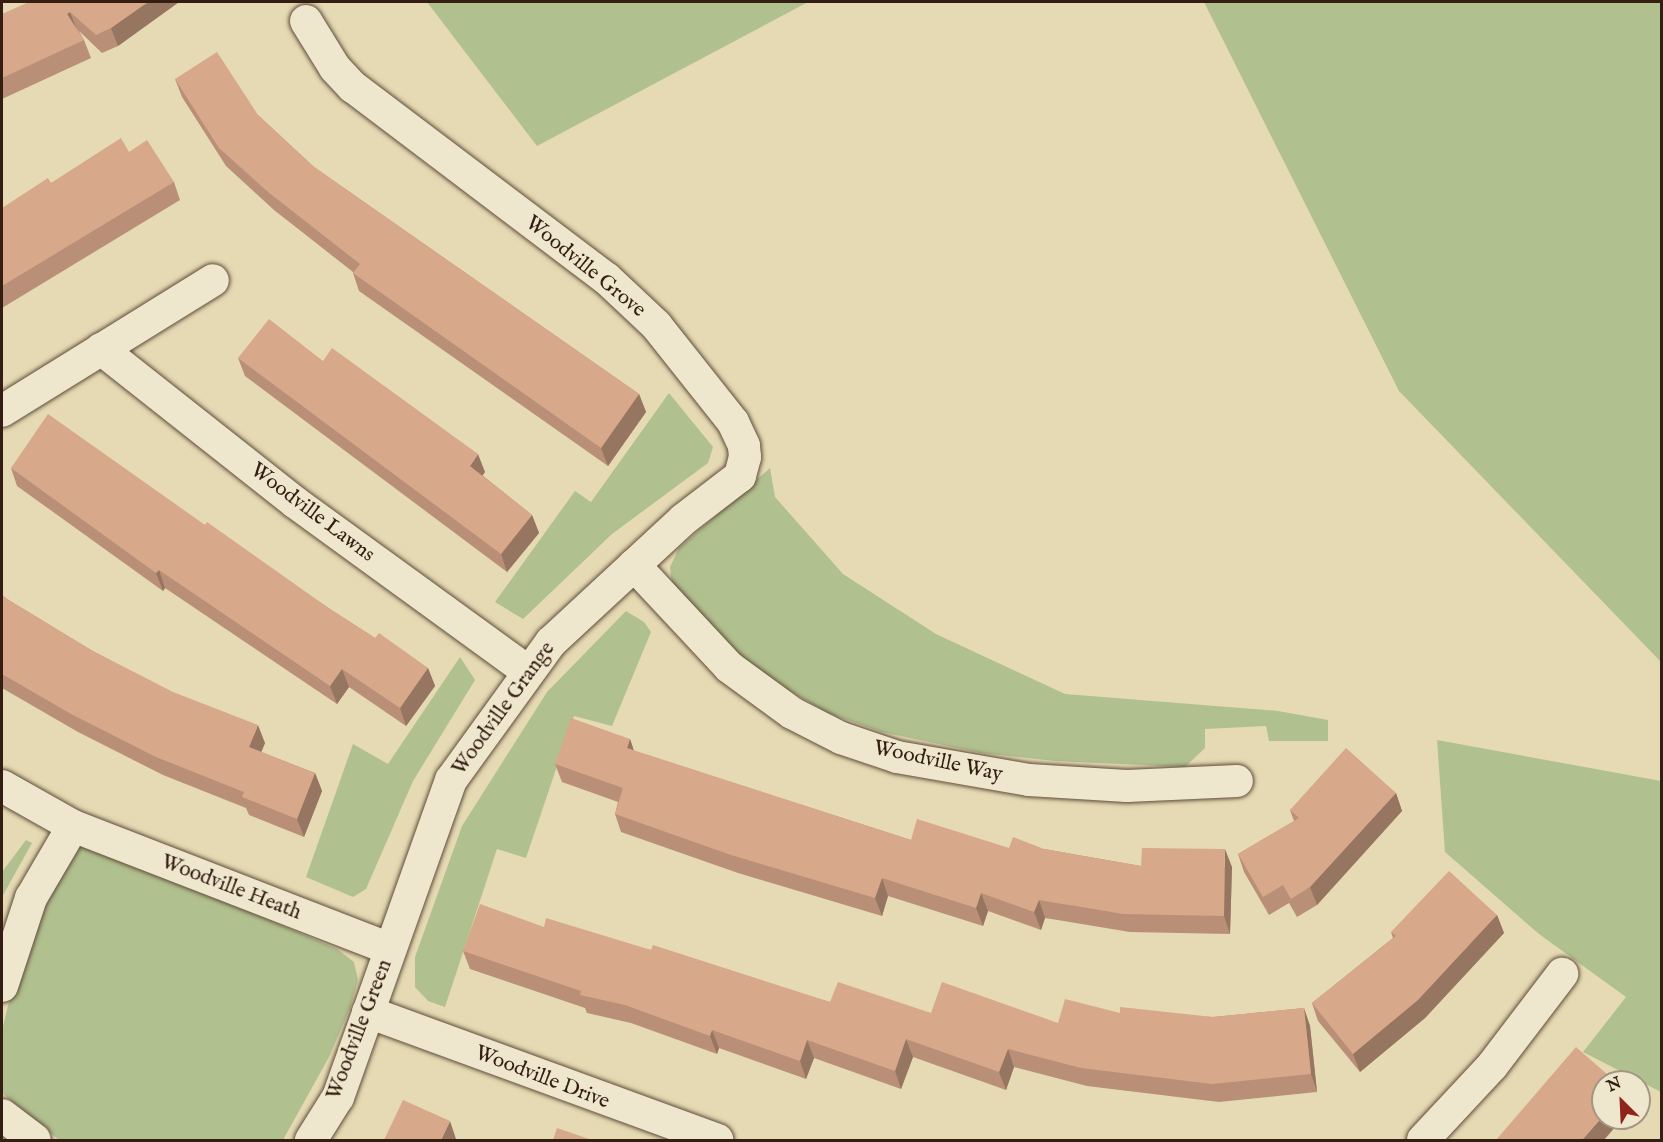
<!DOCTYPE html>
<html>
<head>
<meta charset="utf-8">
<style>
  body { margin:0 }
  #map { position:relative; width:1663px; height:1142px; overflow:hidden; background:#e5dab3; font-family:"IM FELL English",serif }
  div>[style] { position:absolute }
  .green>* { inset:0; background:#b1c08f }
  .roads { filter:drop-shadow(0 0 2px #604c3a) drop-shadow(0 0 2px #604c3a) }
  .minor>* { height:32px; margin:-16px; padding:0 16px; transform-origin:16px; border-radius:16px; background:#eee7ce }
  .wall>* { inset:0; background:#b99077 }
  .shaded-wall>* { inset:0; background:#967661 }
  .building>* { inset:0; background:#d7a88a }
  span { translate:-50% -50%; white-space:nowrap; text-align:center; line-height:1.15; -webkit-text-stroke:4.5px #eee7ce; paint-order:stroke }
  .street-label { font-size:21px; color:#341d11 }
  .frame { position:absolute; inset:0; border:3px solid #341d11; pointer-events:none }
  .north { position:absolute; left:1591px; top:1070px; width:60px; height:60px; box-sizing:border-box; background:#eee7ce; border:2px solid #a49682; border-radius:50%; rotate:336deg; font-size:16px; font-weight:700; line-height:24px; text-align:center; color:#341d11 }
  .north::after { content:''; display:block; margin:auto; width:21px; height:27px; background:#8f2418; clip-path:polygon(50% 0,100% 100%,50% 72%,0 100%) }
</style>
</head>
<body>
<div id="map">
  <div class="green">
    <i style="clip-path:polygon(427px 2px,808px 2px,537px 146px)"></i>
    <i style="clip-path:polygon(1204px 2px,1661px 2px,1661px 662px,1399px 391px)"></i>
    <i style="clip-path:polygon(669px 393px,713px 447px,708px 463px,612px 534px,523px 619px,495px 602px,575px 491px,591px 502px)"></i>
    <i style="clip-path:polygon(770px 468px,775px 497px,843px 574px,936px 634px,1065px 694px,1278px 711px,1328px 720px,1328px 741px,1269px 741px,1266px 726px,1205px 729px,1205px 748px,1185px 767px,1055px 761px,981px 753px,882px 732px,828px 713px,765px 676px,718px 636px,674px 588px,671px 577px,670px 567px,679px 548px)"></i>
    <i style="clip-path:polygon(626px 611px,644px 622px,651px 632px,612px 726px,574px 716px,526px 858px,497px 849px,445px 1007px,428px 1001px,415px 987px,415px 957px,462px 826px,547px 692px)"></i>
    <i style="clip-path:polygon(460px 657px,475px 680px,413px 781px,366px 889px,353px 897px,306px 877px,353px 744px,388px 764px)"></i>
    <i style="clip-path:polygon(1437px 740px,1661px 781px,1661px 1092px,1583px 1052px,1626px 997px,1539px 934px,1445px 852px)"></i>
    <i style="clip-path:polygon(26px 840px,32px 843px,2px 897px,2px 872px)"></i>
    <i style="clip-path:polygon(84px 841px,337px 949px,354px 962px,358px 980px,350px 1008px,329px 1057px,283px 1140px,59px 1140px,2px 1093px,2px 1030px,20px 958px,63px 857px)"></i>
  </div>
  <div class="roads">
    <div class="minor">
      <i style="left:306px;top:21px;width:55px;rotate:58.3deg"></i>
      <i style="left:335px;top:68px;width:26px;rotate:47deg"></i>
      <i style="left:353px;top:87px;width:317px;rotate:37.1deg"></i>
      <i style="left:606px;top:278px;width:69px;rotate:43.2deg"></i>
      <i style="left:656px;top:325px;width:124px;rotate:51.6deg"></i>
      <i style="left:733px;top:422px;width:26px;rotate:65deg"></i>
      <i style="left:744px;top:446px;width:11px;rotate:85deg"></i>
      <i style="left:745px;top:457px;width:20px;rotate:105deg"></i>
      <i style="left:740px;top:476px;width:71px;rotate:142.5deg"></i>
      <i style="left:684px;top:519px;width:181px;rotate:137.2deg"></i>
      <i style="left:551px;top:642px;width:170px;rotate:125.9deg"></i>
      <i style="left:451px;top:780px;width:337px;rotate:109.6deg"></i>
      <i style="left:338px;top:1097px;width:51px;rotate:122.1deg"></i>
      <i style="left:101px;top:349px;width:248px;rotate:38.3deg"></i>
      <i style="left:296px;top:503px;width:286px;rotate:36deg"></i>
      <i style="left:2px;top:411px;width:248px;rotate:-31.8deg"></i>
      <i style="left:634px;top:565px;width:139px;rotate:47deg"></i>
      <i style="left:729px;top:667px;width:78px;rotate:36.1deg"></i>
      <i style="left:792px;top:713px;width:55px;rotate:27deg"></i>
      <i style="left:841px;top:738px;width:59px;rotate:18.7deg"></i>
      <i style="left:897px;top:757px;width:134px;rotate:9.9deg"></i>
      <i style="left:1029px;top:780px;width:98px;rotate:3.5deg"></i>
      <i style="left:1127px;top:786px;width:110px;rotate:-2.6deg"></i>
      <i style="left:2px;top:786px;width:81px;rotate:29.4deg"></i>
      <i style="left:73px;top:826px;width:340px;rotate:21.2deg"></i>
      <i style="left:2px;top:986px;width:93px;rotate:-71.8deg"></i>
      <i style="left:31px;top:898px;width:83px;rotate:-59.7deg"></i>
      <i style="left:368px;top:1012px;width:372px;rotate:20.1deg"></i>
      <i style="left:2px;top:1115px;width:41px;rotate:37.1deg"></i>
      <i style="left:1423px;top:1140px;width:101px;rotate:-47deg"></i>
      <i style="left:1492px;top:1066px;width:116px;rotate:-52.7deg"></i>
    </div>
  </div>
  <div class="wall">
    <i style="clip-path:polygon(179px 2px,118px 46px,102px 53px,79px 31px,84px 40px,91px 58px,2px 99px,2px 14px)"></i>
    <i style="clip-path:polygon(175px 79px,258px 115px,314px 167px,639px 394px,646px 412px,608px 466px,359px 291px,353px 273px,353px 272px,274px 210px,226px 166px,182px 97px)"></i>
    <i style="clip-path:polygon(129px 152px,174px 182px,180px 200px,2px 308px,2px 208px,51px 183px)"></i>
    <i style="clip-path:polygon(238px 358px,485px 472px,482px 475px,532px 515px,539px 533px,507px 572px,245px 376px)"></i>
    <i style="clip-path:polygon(11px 468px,205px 525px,330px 609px,375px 638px,428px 668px,435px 686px,406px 726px,349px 687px,337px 704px,165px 588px,163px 591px,17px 486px)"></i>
    <i style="clip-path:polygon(2px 595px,7px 599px,91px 650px,265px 743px,261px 752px,315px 773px,322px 791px,304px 837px,249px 815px,246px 808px,163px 775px,78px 732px,2px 688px)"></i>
    <i style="clip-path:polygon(630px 739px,634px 751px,911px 840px,1009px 848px,1044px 849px,1141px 866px,1232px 867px,1230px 934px,1130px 932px,1045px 918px,1041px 930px,988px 911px,983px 926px,888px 896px,882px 916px,738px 873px,621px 832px,615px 814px,618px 802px,562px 782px,555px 764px)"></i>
    <i style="clip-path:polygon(1396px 793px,1402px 811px,1317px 905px,1297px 917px,1289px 903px,1269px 915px,1244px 872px,1238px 854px,1294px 821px,1290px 810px)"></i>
    <i style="clip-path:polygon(1497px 915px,1504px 933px,1425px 1018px,1360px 1072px,1318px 1021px,1312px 1003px,1393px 938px,1391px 932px)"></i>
    <i style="clip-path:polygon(544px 927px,651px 950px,830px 1002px,931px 1013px,1058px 1023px,1120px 1013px,1213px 1017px,1304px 1008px,1310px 1026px,1317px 1092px,1219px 1102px,1087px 1086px,1014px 1067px,1006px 1090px,913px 1057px,901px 1089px,814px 1058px,806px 1079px,719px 1048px,717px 1054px,631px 1023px,587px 1013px,585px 1008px,470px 969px,463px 951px)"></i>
  </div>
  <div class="shaded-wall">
    <i style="clip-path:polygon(148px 2px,179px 2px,118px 46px,111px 28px)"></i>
    <i style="clip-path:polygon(70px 12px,77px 30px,67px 14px)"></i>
    <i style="clip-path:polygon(639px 394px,646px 412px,608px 466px,601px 448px)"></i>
    <i style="clip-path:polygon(478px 454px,485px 472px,477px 484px,470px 466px)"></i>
    <i style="clip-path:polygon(532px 515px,539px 533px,507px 572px,501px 554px)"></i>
    <i style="clip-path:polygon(159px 570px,165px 588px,163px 591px,156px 573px)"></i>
    <i style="clip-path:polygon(428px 668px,435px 686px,406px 726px,400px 708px)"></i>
    <i style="clip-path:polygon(342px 669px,349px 687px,337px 704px,330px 686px)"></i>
    <i style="clip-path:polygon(258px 725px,265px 743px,256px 765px,249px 747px)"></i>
    <i style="clip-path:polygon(630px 739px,636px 757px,627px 748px)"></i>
    <i style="clip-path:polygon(315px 773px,322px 791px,304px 837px,297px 819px)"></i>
    <i style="clip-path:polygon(1396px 793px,1402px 811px,1317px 905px,1310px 887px)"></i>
    <i style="clip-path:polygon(1225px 849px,1232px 867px,1230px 934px,1224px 916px)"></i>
    <i style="clip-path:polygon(882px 878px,888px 896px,882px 916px,875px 898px)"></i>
    <i style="clip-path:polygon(981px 893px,988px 911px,983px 926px,976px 908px)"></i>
    <i style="clip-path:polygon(1039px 900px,1045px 918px,1041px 930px,1034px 912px)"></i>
    <i style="clip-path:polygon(1497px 915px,1504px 933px,1425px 1018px,1360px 1072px,1353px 1054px)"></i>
    <i style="clip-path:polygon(1304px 1008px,1310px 1026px,1317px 1092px,1311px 1074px)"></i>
    <i style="clip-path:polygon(712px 1030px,719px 1048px,717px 1054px,710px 1036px)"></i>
    <i style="clip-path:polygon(906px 1039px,913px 1057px,901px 1089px,895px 1071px)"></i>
    <i style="clip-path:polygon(807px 1040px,814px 1058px,806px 1079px,800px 1061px)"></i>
    <i style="clip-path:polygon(1008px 1049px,1014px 1067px,1006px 1090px,999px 1072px)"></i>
    <i style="clip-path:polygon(1603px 1116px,1603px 1118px,1623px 1118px,1604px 1140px,1582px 1140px)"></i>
    <i style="clip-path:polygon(450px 1121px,456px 1139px,456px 1140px,441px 1140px)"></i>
  </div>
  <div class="building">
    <i style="clip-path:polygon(29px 2px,148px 2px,111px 28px,96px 35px,70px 12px,67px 14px,84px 40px,2px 78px,2px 14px)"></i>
    <i style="clip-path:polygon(217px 52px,258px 115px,314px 167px,639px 394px,601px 448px,353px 273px,360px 264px,268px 192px,219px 148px,175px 79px)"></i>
    <i style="clip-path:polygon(121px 138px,129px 152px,147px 140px,174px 182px,2px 286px,2px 208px,48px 178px,51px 183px)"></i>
    <i style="clip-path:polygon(269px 319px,323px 361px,332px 348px,478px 454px,470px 466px,532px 515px,501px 554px,238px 358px)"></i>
    <i style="clip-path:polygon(48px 414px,205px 525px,207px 522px,330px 609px,375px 638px,379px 633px,428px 668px,400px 708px,342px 669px,330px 686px,159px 570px,156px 573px,11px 468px)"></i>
    <i style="clip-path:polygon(2px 595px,7px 599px,91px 650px,173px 692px,258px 725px,249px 747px,315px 773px,297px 819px,242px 797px,244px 792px,156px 757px,71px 714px,2px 674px)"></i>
    <i style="clip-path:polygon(571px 718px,630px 739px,627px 748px,911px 840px,917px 819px,1009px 848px,1013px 837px,1044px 849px,1141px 866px,1142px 848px,1225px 849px,1224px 916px,1123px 914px,1039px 900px,1034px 912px,981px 893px,976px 908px,882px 878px,875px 898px,731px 855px,615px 814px,623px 788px,555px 764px)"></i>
    <i style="clip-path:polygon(1346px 748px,1396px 793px,1310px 887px,1291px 899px,1283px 885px,1263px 897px,1238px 854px,1299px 818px,1290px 810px)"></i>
    <i style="clip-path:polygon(1449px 871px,1497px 915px,1418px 1000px,1353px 1054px,1312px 1003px,1396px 936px,1391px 932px)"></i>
    <i style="clip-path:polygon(480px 904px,544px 927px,546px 918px,651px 950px,653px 945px,830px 1002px,838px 982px,931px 1013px,942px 982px,1058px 1023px,1065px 999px,1120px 1013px,1120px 1007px,1213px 1017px,1304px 1008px,1311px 1074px,1212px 1084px,1081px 1068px,1008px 1049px,999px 1072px,906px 1039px,895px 1071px,807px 1040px,800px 1061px,712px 1030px,710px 1036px,625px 1005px,580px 995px,581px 991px,463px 951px)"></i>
    <i style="clip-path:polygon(1576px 1047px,1616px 1082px,1603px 1082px,1603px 1116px,1582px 1140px,1496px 1140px)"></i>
    <i style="clip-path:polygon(403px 1100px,450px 1121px,441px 1140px,384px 1140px)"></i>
    <i style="clip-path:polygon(557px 1128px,592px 1140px,553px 1140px)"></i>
  </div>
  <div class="street-label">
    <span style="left:585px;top:267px;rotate:39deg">Woodville Grove</span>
    <span style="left:312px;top:513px;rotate:37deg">Woodville Lawns</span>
    <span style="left:504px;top:709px;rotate:-54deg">Woodville Grange</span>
    <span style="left:938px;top:762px;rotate:12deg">Woodville Way</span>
    <span style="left:231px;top:888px;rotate:21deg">Woodville Heath</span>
    <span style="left:360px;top:1030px;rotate:-69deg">Woodville Green</span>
    <span style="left:542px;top:1078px;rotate:21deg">Woodville Drive</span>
  </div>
  <div class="frame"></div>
  <div class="north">N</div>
</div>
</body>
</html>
